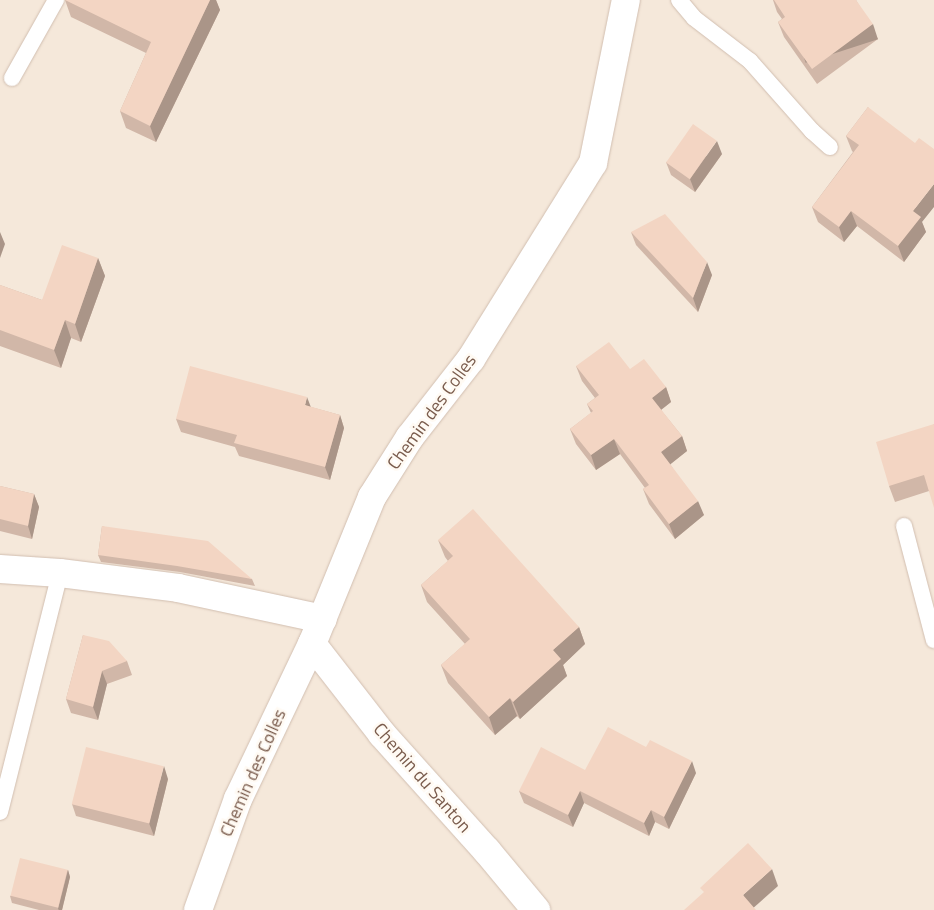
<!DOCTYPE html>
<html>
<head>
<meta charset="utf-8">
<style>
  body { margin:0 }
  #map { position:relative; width:934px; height:910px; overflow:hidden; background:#fdf6ec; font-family:"Titillium Web",sans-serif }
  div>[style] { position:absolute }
  .residential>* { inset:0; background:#f5e8da; transform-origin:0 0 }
  .roads { filter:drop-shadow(0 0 1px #d1beb0) drop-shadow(0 0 1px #d1beb0) }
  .service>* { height:16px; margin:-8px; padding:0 8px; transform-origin:8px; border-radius:8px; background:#fff }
  .minor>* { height:28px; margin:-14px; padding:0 14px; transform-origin:14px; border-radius:14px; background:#fff }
  .wall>* { inset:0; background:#d1b7a8 }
  .shaded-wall>* { inset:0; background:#aa9588; transform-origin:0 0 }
  .building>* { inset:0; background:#f3d5c3; transform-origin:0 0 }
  span { translate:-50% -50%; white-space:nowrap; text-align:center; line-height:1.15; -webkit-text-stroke:5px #fffaf3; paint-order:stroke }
  .street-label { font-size:18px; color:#7a5c4d }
</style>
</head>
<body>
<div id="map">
  <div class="residential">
    <i style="left:0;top:0;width:934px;height:910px"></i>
  </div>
  <div class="roads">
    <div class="service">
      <i style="left:679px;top:0;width:23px;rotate:50deg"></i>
      <i style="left:694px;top:18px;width:71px;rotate:37.5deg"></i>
      <i style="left:750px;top:61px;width:94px;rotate:48.5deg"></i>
      <i style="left:812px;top:131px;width:24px;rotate:42deg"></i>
      <i style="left:12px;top:78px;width:90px;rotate:-60.6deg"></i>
      <i style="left:904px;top:526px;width:118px;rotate:75.3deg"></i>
      <i style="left:0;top:812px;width:246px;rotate:-75.9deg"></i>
    </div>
    <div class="minor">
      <i style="left:0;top:569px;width:60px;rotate:3.8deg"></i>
      <i style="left:60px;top:573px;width:119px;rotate:7.2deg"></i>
      <i style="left:178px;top:588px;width:148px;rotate:12.1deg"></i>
      <i style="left:312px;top:644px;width:114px;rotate:52.1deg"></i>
      <i style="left:382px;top:734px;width:157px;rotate:48.1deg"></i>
      <i style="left:487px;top:851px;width:77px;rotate:50.3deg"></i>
      <i style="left:198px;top:910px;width:118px;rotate:-70.2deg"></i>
      <i style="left:238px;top:799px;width:172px;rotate:-64.5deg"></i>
      <i style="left:312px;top:644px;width:159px;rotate:-67.8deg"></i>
      <i style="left:372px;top:497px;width:71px;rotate:-57.7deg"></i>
      <i style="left:410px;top:437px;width:99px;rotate:-52deg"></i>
      <i style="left:471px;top:359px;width:231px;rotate:-58.1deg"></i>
      <i style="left:593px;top:163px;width:166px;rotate:-78.6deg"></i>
    </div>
  </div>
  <div class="wall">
    <i style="clip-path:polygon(65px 0,216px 0,220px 10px,156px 142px,126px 128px,120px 111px,146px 53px,71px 17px)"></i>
    <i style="clip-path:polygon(773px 0,856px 0,878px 39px,817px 84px,784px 37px,778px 22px,782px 19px,777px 12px)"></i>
    <i style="clip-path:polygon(868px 107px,922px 222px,926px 232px,904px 262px,857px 226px,844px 242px,818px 222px,812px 207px,853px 152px,852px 151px,846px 136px)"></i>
    <i style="clip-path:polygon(722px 154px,695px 192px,671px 175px,666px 162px)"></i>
    <i style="clip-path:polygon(631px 232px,712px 275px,698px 312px,636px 245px)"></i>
    <i style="clip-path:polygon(98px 258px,105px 276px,81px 342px,71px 338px,61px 368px,0 346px,0 285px,42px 300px)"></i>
    <i style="clip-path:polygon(576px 366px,630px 369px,666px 387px,671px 402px,661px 410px,682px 436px,687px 451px,670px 464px,704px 515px,675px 539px,649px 504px,643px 489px,645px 488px,620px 454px,596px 470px,576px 444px,570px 429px,591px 413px,587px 404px,595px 398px,582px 381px)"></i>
    <i style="clip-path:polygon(311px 407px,340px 415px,344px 428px,330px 480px,239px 456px,235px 447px,181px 432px,176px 419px)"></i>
    <i style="clip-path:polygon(934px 424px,929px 491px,895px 502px,889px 486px)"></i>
    <i style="clip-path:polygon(0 486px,34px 494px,39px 507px,32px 539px,0 531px)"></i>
    <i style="clip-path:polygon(102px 526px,252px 579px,255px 586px,180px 572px,101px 562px,98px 555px)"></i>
    <i style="clip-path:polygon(438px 540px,579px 627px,585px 644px,563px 665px,567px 676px,520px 719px,517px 716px,495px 735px,448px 683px,441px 665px,465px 644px,427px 602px,421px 585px,448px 561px,445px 557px)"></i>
    <i style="clip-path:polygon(83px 635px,127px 661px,132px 675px,107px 684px,98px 720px,71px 713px,66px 699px)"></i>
    <i style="clip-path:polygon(585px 770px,696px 773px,669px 829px,655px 822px,649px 836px,584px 803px,573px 827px,524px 803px,519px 791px)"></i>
    <i style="clip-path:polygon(168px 779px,154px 836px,76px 816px,72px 804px)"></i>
    <i style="clip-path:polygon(68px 870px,70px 877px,62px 910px,39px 910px,12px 903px,10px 896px)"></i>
  </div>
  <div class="shaded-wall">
    <i style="clip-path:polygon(210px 0,216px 0,220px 10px,156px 142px,150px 126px)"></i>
    <i style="left:873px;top:24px;width:16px;height:76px;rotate:72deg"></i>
    <i style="clip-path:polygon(717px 141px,722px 154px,695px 192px,690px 179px)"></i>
    <i style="clip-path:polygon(934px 184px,934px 207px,922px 222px,926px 232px,904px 262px,898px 246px,913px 211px)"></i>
    <i style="clip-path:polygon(851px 211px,857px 226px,844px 242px,839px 227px)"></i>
    <i style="clip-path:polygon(0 232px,5px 244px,0 258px)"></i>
    <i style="clip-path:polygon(98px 258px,105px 276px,81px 342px,75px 324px)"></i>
    <i style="clip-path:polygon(707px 262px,712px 275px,698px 312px,693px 298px)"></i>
    <i style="clip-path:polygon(65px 320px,71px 338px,61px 368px,54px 350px)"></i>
    <i style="clip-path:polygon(666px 387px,671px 402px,657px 413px,652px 398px)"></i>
    <i style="clip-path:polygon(307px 397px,312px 410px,305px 405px)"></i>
    <i style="clip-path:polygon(340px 415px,344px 428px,330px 480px,325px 467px)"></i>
    <i style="clip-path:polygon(682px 436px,687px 451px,667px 467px,661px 452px)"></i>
    <i style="clip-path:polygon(614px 439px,620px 454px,596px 470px,591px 455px)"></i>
    <i style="clip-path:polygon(34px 494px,39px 507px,32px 539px,28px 526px)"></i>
    <i style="clip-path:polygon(698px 501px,704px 515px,675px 539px,669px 524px)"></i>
    <i style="clip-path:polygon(579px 627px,585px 644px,563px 665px,567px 676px,520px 719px,513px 702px,553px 650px)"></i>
    <i style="clip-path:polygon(102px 671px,107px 684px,98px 720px,93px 707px)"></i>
    <i style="clip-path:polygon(510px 698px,517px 716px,495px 735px,489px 717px)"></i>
    <i style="clip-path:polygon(692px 761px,696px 773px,669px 829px,664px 817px)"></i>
    <i style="clip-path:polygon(164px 766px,168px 779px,154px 836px,149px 823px)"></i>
    <i style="clip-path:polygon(580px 791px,584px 803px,573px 827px,568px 815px)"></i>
    <i style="clip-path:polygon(651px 810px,655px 822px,649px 836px,644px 823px)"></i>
    <i style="clip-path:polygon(772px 869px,778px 886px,751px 910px,743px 895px)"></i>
    <i style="clip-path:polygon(68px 870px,70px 877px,62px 910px,59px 910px,58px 909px)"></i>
  </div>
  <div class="building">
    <i style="clip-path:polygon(65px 0,210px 0,150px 126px,120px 111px,151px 42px)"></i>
    <i style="clip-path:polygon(774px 0,856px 0,873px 24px,812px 69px,778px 22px,785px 17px)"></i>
    <i style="clip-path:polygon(868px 107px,915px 143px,919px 138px,934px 149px,934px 184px,913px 211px,921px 217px,898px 246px,851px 211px,839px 227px,812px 207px,859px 145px,846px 136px)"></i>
    <i style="left:693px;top:124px;width:29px;height:47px;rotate:35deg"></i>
    <i style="clip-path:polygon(665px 214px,707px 262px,693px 298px,631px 232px)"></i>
    <i style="clip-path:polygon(62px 245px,98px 258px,75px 324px,65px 320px,54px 350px,0 330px,0 285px,42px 300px)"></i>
    <i style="clip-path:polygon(609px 342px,630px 369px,644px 359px,666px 387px,652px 398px,682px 436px,661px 452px,698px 501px,669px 524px,643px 489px,649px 485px,614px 439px,591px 455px,570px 429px,593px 411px,587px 404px,599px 395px,576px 366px)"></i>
    <i style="clip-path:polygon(190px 366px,307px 397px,305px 405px,340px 415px,325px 467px,234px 443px,237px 435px,176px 419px)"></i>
    <i style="clip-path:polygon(934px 424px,934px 508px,924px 475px,889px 486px,876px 442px)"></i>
    <i style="clip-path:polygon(0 486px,34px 494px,28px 526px,0 519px)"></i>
    <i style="clip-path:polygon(473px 509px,579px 627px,553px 650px,561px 659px,513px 702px,510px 698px,489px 717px,441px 665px,470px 639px,421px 585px,453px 556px,438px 540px)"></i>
    <i style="clip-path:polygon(102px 526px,208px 541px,252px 579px,177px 566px,98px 555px)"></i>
    <i style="clip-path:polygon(83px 635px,109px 641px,127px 661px,102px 671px,93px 707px,66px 699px)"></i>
    <i style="clip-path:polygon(608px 727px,646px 747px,650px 740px,692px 761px,664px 817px,651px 810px,644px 823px,580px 791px,568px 815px,519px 791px,541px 747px,585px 770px)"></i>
    <i style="left:86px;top:747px;width:80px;height:59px;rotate:14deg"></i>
    <i style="clip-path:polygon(748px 843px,772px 869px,743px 895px,756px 910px,684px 910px,704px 892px,700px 888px)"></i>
    <i style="left:20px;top:858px;width:49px;height:39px;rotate:14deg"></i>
  </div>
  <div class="street-label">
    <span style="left:432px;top:412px;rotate:-54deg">Chemin des Colles</span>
    <span style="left:253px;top:773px;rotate:-66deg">Chemin des Colles</span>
    <span style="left:422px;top:778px;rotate:49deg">Chemin du Santon</span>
  </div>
</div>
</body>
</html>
